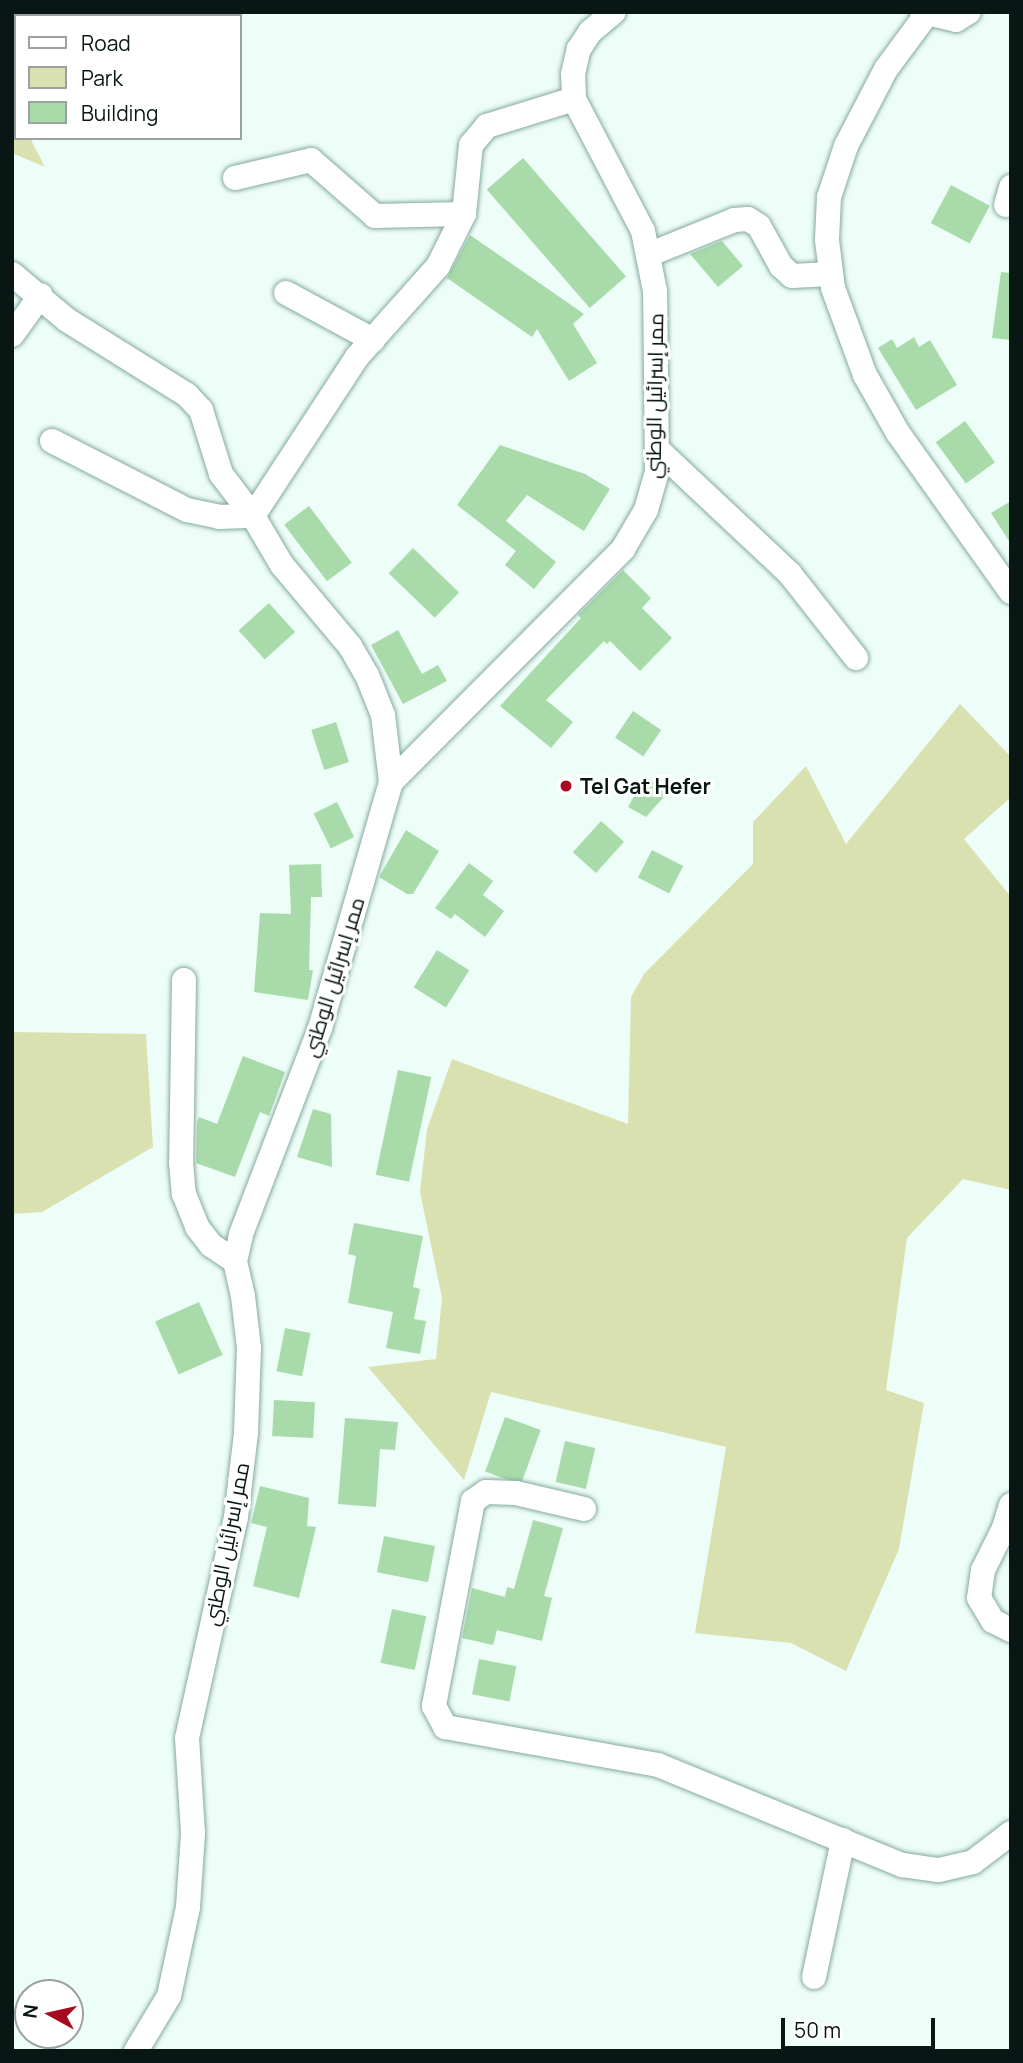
<!DOCTYPE html>
<html>
<head>
<meta charset="utf-8">
<style>
  body { margin:0 }
  #map { position:relative; width:1023px; height:2063px; overflow:hidden; background:#edfdf8; font-family:Manrope,Cairo,sans-serif }
  div>[style] { position:absolute }
  .green>* { inset:0; background:#dae1b1 }
  .building>* { inset:0; background:#a8dba9; transform-origin:0 0 }
  .roads { filter:drop-shadow(0 0 2px #84aaa0) drop-shadow(0 0 2px #84aaa0) }
  .minor>* { height:24px; margin:-12px; padding:0 12px; transform-origin:12px; border-radius:12px; background:#fff }
  .dots>* { width:19px; height:19px; translate:-50% -50%; box-sizing:border-box; border:4px solid #fff; border-radius:50% }
  span { translate:-50% -50%; white-space:nowrap; text-align:center; line-height:1.15; -webkit-text-stroke:6px #fff; paint-order:stroke }
  .street-label { font-size:21px; color:#081713 }
  .poi-label { font-size:21px; color:#081713; font-weight:700 }
  .left { translate:0 -50%; text-align:left }
  .frame { position:absolute; inset:0; border:14px solid #081713; pointer-events:none }
  .legend { position:absolute; left:14px; top:14px; width:228px; height:126px; box-sizing:border-box; background:#fff; border:2px solid #9ca2a1; margin:0; padding:9px 12px; list-style:none; font-size:21px; color:#081713 }
  .legend li { display:flex; align-items:center; gap:14px; height:35px }
  .legend b { width:35px; border:2px solid #9ca2a1 }
  .north { position:absolute; left:14px; top:1979px; width:70px; height:70px; box-sizing:border-box; background:#fff; border:2px solid #9ca2a1; border-radius:50%; rotate:278deg; font-size:19px; font-weight:700; line-height:28px; text-align:center; color:#081713 }
  .north::after { content:''; display:block; margin:auto; width:24px; height:32px; background:#a50a21; clip-path:polygon(50% 0,100% 100%,50% 72%,0 100%) }
  .scale { position:absolute; left:781px; top:2018px; width:154px; height:32px; box-sizing:border-box; border:4px solid #081713; border-top:0; padding-left:9px; font-size:21px; line-height:24px; white-space:nowrap; color:#081713; -webkit-text-stroke:5px #fff; paint-order:stroke }
</style>
</head>
<body>
<div id="map">
  <div class="green">
    <i style="clip-path:polygon(12px 105px,16px 111px,16px 138px,30px 138px,45px 167px,12px 153px)"></i>
    <i style="clip-path:polygon(960px 704px,1011px 757px,1011px 797px,964px 839px,1011px 897px,1011px 1190px,963px 1179px,907px 1238px,886px 1390px,924px 1403px,899px 1549px,846px 1671px,791px 1643px,695px 1633px,726px 1447px,491px 1392px,464px 1480px,368px 1367px,436px 1359px,442px 1298px,420px 1192px,427px 1129px,452px 1059px,628px 1124px,631px 997px,644px 974px,753px 864px,753px 822px,806px 766px,846px 844px)"></i>
    <i style="clip-path:polygon(12px 1032px,146px 1034px,153px 1147px,42px 1212px,12px 1214px)"></i>
  </div>
  <div class="building">
    <i style="left:523px;top:158px;width:157px;height:48px;rotate:49deg"></i>
    <i style="left:951px;top:185px;width:44px;height:43px;rotate:28deg"></i>
    <i style="clip-path:polygon(470px 235px,584px 314px,573px 324px,597px 363px,569px 381px,537px 329px,532px 337px,447px 278px)"></i>
    <i style="clip-path:polygon(722px 241px,743px 266px,718px 287px,690px 254px)"></i>
    <i style="clip-path:polygon(1001px 272px,1011px 273px,1011px 340px,992px 338px)"></i>
    <i style="clip-path:polygon(914px 337px,919px 347px,930px 340px,957px 385px,916px 410px,878px 348px,892px 339px,897px 348px)"></i>
    <i style="left:965px;top:421px;width:51px;height:36px;rotate:54deg"></i>
    <i style="clip-path:polygon(500px 445px,585px 474px,610px 489px,584px 531px,527px 495px,506px 521px,556px 562px,534px 589px,505px 565px,516px 551px,457px 505px)"></i>
    <i style="clip-path:polygon(1011px 501px,1011px 544px,991px 513px)"></i>
    <i style="left:309px;top:506px;width:71px;height:31px;rotate:53deg"></i>
    <i style="left:413px;top:548px;width:64px;height:35px;rotate:44deg"></i>
    <i style="clip-path:polygon(623px 570px,651px 598px,642px 608px,672px 638px,640px 671px,610px 641px,607px 644px,604px 641px,546px 700px,573px 722px,551px 748px,500px 706px,581px 618px,578px 615px)"></i>
    <i style="left:269px;top:603px;width:39px;height:41px;rotate:48deg"></i>
    <i style="clip-path:polygon(398px 630px,422px 674px,438px 665px,447px 681px,403px 704px,371px 645px)"></i>
    <i style="left:633px;top:711px;width:34px;height:32px;rotate:34deg"></i>
    <i style="left:336px;top:722px;width:42px;height:26px;rotate:72deg"></i>
    <i style="clip-path:polygon(645px 776px,670px 790px,646px 817px,628px 807px)"></i>
    <i style="left:337px;top:802px;width:39px;height:26px;rotate:64deg"></i>
    <i style="left:601px;top:821px;width:31px;height:42px;rotate:42deg"></i>
    <i style="clip-path:polygon(406px 830px,439px 851px,413px 894px,407px 894px,379px 877px)"></i>
    <i style="left:652px;top:850px;width:35px;height:31px;rotate:27deg"></i>
    <i style="clip-path:polygon(469px 863px,493px 881px,483px 895px,504px 911px,485px 937px,455px 914px,451px 919px,435px 908px)"></i>
    <i style="clip-path:polygon(321px 864px,322px 897px,311px 897px,309px 970px,313px 970px,308px 1000px,254px 992px,260px 913px,291px 914px,289px 865px)"></i>
    <i style="left:437px;top:950px;width:38px;height:44px;rotate:32deg"></i>
    <i style="clip-path:polygon(243px 1056px,285px 1072px,269px 1116px,260px 1112px,235px 1177px,196px 1163px,197px 1123px,199px 1117px,217px 1124px)"></i>
    <i style="left:398px;top:1070px;width:34px;height:107px;rotate:12deg"></i>
    <i style="clip-path:polygon(313px 1109px,331px 1114px,332px 1167px,297px 1157px)"></i>
    <i style="clip-path:polygon(354px 1223px,423px 1236px,413px 1287px,420px 1289px,414px 1319px,426px 1321px,420px 1354px,386px 1348px,393px 1312px,348px 1303px,356px 1256px,348px 1254px)"></i>
    <i style="left:199px;top:1302px;width:58px;height:48px;rotate:66deg"></i>
    <i style="left:285px;top:1328px;width:26px;height:44px;rotate:11deg"></i>
    <i style="left:274px;top:1400px;width:41px;height:36px;rotate:3deg"></i>
    <i style="left:505px;top:1417px;width:38px;height:58px;rotate:20deg"></i>
    <i style="clip-path:polygon(345px 1418px,398px 1422px,395px 1450px,380px 1449px,376px 1507px,338px 1504px)"></i>
    <i style="left:565px;top:1441px;width:31px;height:42px;rotate:13deg"></i>
    <i style="clip-path:polygon(260px 1486px,309px 1498px,307px 1526px,316px 1527px,299px 1598px,253px 1586px,267px 1527px,251px 1523px)"></i>
    <i style="clip-path:polygon(533px 1520px,563px 1528px,544px 1596px,552px 1598px,542px 1641px,497px 1630px,493px 1645px,462px 1638px,472px 1588px,505px 1597px,507px 1587px,514px 1589px)"></i>
    <i style="left:384px;top:1536px;width:52px;height:37px;rotate:11deg"></i>
    <i style="left:392px;top:1609px;width:35px;height:55px;rotate:12deg"></i>
    <i style="left:479px;top:1659px;width:38px;height:36px;rotate:11deg"></i>
  </div>
  <div class="roads">
    <div class="minor">
      <i style="left:195px;top:12px;width:4px;rotate:90deg"></i>
      <i style="left:922px;top:12px;width:35px;rotate:13deg"></i>
      <i style="left:956px;top:20px;width:15px;rotate:-32deg"></i>
      <i style="left:926px;top:15px;width:67px;rotate:126.5deg"></i>
      <i style="left:886px;top:69px;width:87px;rotate:117.5deg"></i>
      <i style="left:846px;top:146px;width:54px;rotate:108.4deg"></i>
      <i style="left:829px;top:197px;width:43px;rotate:92.7deg"></i>
      <i style="left:827px;top:240px;width:48px;rotate:82.9deg"></i>
      <i style="left:833px;top:288px;width:93px;rotate:69.8deg"></i>
      <i style="left:865px;top:375px;width:67px;rotate:60.4deg"></i>
      <i style="left:898px;top:433px;width:195px;rotate:54.6deg"></i>
      <i style="left:235px;top:178px;width:78px;rotate:-13.3deg"></i>
      <i style="left:311px;top:160px;width:85px;rotate:41.2deg"></i>
      <i style="left:375px;top:216px;width:89px;rotate:-1.3deg"></i>
      <i style="left:1006px;top:205px;width:19px;rotate:-74deg"></i>
      <i style="left:648px;top:255px;width:93px;rotate:-22.1deg"></i>
      <i style="left:734px;top:220px;width:14px;rotate:-4deg"></i>
      <i style="left:748px;top:219px;width:13px;rotate:32deg"></i>
      <i style="left:759px;top:226px;width:46px;rotate:61.2deg"></i>
      <i style="left:781px;top:266px;width:15px;rotate:42deg"></i>
      <i style="left:792px;top:276px;width:39px;rotate:-3deg"></i>
      <i style="left:12px;top:274px;width:72px;rotate:39.9deg"></i>
      <i style="left:67px;top:320px;width:142px;rotate:32deg"></i>
      <i style="left:187px;top:395px;width:21px;rotate:47deg"></i>
      <i style="left:201px;top:410px;width:67px;rotate:72.6deg"></i>
      <i style="left:221px;top:474px;width:53px;rotate:52.7deg"></i>
      <i style="left:253px;top:516px;width:57px;rotate:59.4deg"></i>
      <i style="left:282px;top:565px;width:106px;rotate:50deg"></i>
      <i style="left:350px;top:646px;width:34px;rotate:60deg"></i>
      <i style="left:367px;top:675px;width:43px;rotate:68.2deg"></i>
      <i style="left:383px;top:715px;width:67px;rotate:83.2deg"></i>
      <i style="left:286px;top:293px;width:99px;rotate:28.4deg"></i>
      <i style="left:12px;top:335px;width:49px;rotate:-54.1deg"></i>
      <i style="left:52px;top:441px;width:152px;rotate:27.1deg"></i>
      <i style="left:187px;top:510px;width:33px;rotate:12deg"></i>
      <i style="left:219px;top:517px;width:34px;rotate:-2deg"></i>
      <i style="left:658px;top:450px;width:181px;rotate:43.2deg"></i>
      <i style="left:790px;top:574px;width:107px;rotate:51.8deg"></i>
      <i style="left:253px;top:516px;width:190px;rotate:-56.8deg"></i>
      <i style="left:357px;top:357px;width:122px;rotate:-48.3deg"></i>
      <i style="left:438px;top:266px;width:58px;rotate:-63.4deg"></i>
      <i style="left:464px;top:214px;width:69px;rotate:-84.2deg"></i>
      <i style="left:471px;top:145px;width:25px;rotate:-50deg"></i>
      <i style="left:487px;top:126px;width:91px;rotate:-17.2deg"></i>
      <i style="left:184px;top:980px;width:182px;rotate:90.9deg"></i>
      <i style="left:181px;top:1162px;width:32px;rotate:85deg"></i>
      <i style="left:184px;top:1194px;width:35px;rotate:68deg"></i>
      <i style="left:197px;top:1227px;width:23px;rotate:52deg"></i>
      <i style="left:211px;top:1245px;width:29px;rotate:34deg"></i>
      <i style="left:1011px;top:1505px;width:24px;rotate:107deg"></i>
      <i style="left:1004px;top:1528px;width:47px;rotate:116.6deg"></i>
      <i style="left:983px;top:1570px;width:28px;rotate:98deg"></i>
      <i style="left:979px;top:1598px;width:27px;rotate:59deg"></i>
      <i style="left:993px;top:1621px;width:20px;rotate:27deg"></i>
      <i style="left:584px;top:1509px;width:70px;rotate:-166.8deg"></i>
      <i style="left:516px;top:1493px;width:30px;rotate:-178deg"></i>
      <i style="left:486px;top:1492px;width:16px;rotate:145deg"></i>
      <i style="left:473px;top:1501px;width:209px;rotate:100.8deg"></i>
      <i style="left:434px;top:1706px;width:24px;rotate:62deg"></i>
      <i style="left:445px;top:1727px;width:216px;rotate:10.1deg"></i>
      <i style="left:658px;top:1765px;width:264px;rotate:22.3deg"></i>
      <i style="left:902px;top:1865px;width:37px;rotate:8deg"></i>
      <i style="left:939px;top:1870px;width:35px;rotate:-13deg"></i>
      <i style="left:973px;top:1862px;width:48px;rotate:-37.3deg"></i>
      <i style="left:814px;top:1977px;width:140px;rotate:-78deg"></i>
      <i style="left:136px;top:2051px;width:64px;rotate:-59deg"></i>
      <i style="left:169px;top:1996px;width:91px;rotate:-77.9deg"></i>
      <i style="left:188px;top:1907px;width:74px;rotate:-86.1deg"></i>
      <i style="left:193px;top:1833px;width:95px;rotate:-93.6deg"></i>
      <i style="left:187px;top:1738px;width:226px;rotate:-77.5deg"></i>
      <i style="left:236px;top:1517px;width:85px;rotate:-83.2deg"></i>
      <i style="left:246px;top:1433px;width:85px;rotate:-88deg"></i>
      <i style="left:249px;top:1348px;width:52px;rotate:-96.6deg"></i>
      <i style="left:243px;top:1296px;width:36px;rotate:-103deg"></i>
      <i style="left:235px;top:1261px;width:28px;rotate:-77deg"></i>
      <i style="left:241px;top:1234px;width:221px;rotate:-69deg"></i>
      <i style="left:320px;top:1028px;width:256px;rotate:-73.9deg"></i>
      <i style="left:391px;top:782px;width:329px;rotate:-45.1deg"></i>
      <i style="left:623px;top:549px;width:45px;rotate:-59.5deg"></i>
      <i style="left:646px;top:510px;width:40px;rotate:-74deg"></i>
      <i style="left:657px;top:472px;width:181px;rotate:-90.6deg"></i>
      <i style="left:655px;top:291px;width:61px;rotate:-101.3deg"></i>
      <i style="left:643px;top:231px;width:149px;rotate:-117.6deg"></i>
      <i style="left:574px;top:99px;width:25px;rotate:-92deg"></i>
      <i style="left:573px;top:74px;width:26px;rotate:-77deg"></i>
      <i style="left:579px;top:49px;width:20px;rotate:-57deg"></i>
      <i style="left:590px;top:32px;width:31px;rotate:-40deg"></i>
    </div>
  </div>
  <div class="dots">
    <i style="left:566px;top:786px;background:#a50a21"></i>
  </div>
  <div class="street-label">
    <span style="left:654px;top:396px;rotate:-89deg">ممر إسرائيل الوطني</span>
    <span style="left:333px;top:977px;rotate:-73deg">ممر إسرائيل الوطني</span>
    <span style="left:226px;top:1544px;rotate:-79deg">ممر إسرائيل الوطني</span>
  </div>
  <div class="poi-label">
    <span class="left" style="left:580px;top:786px">Tel Gat Hefer</span>
  </div>
  <div class="frame"></div>
  <ul class="legend">
  <li><b style="height:9px;background:#fff"></b>Road</li>
  <li><b style="height:19px;background:#dae1b1"></b>Park</li>
  <li><b style="height:19px;background:#a8dba9"></b>Building</li>
  </ul>
  <div class="north">N</div>
  <div class="scale">50 m</div>
</div>
</body>
</html>
